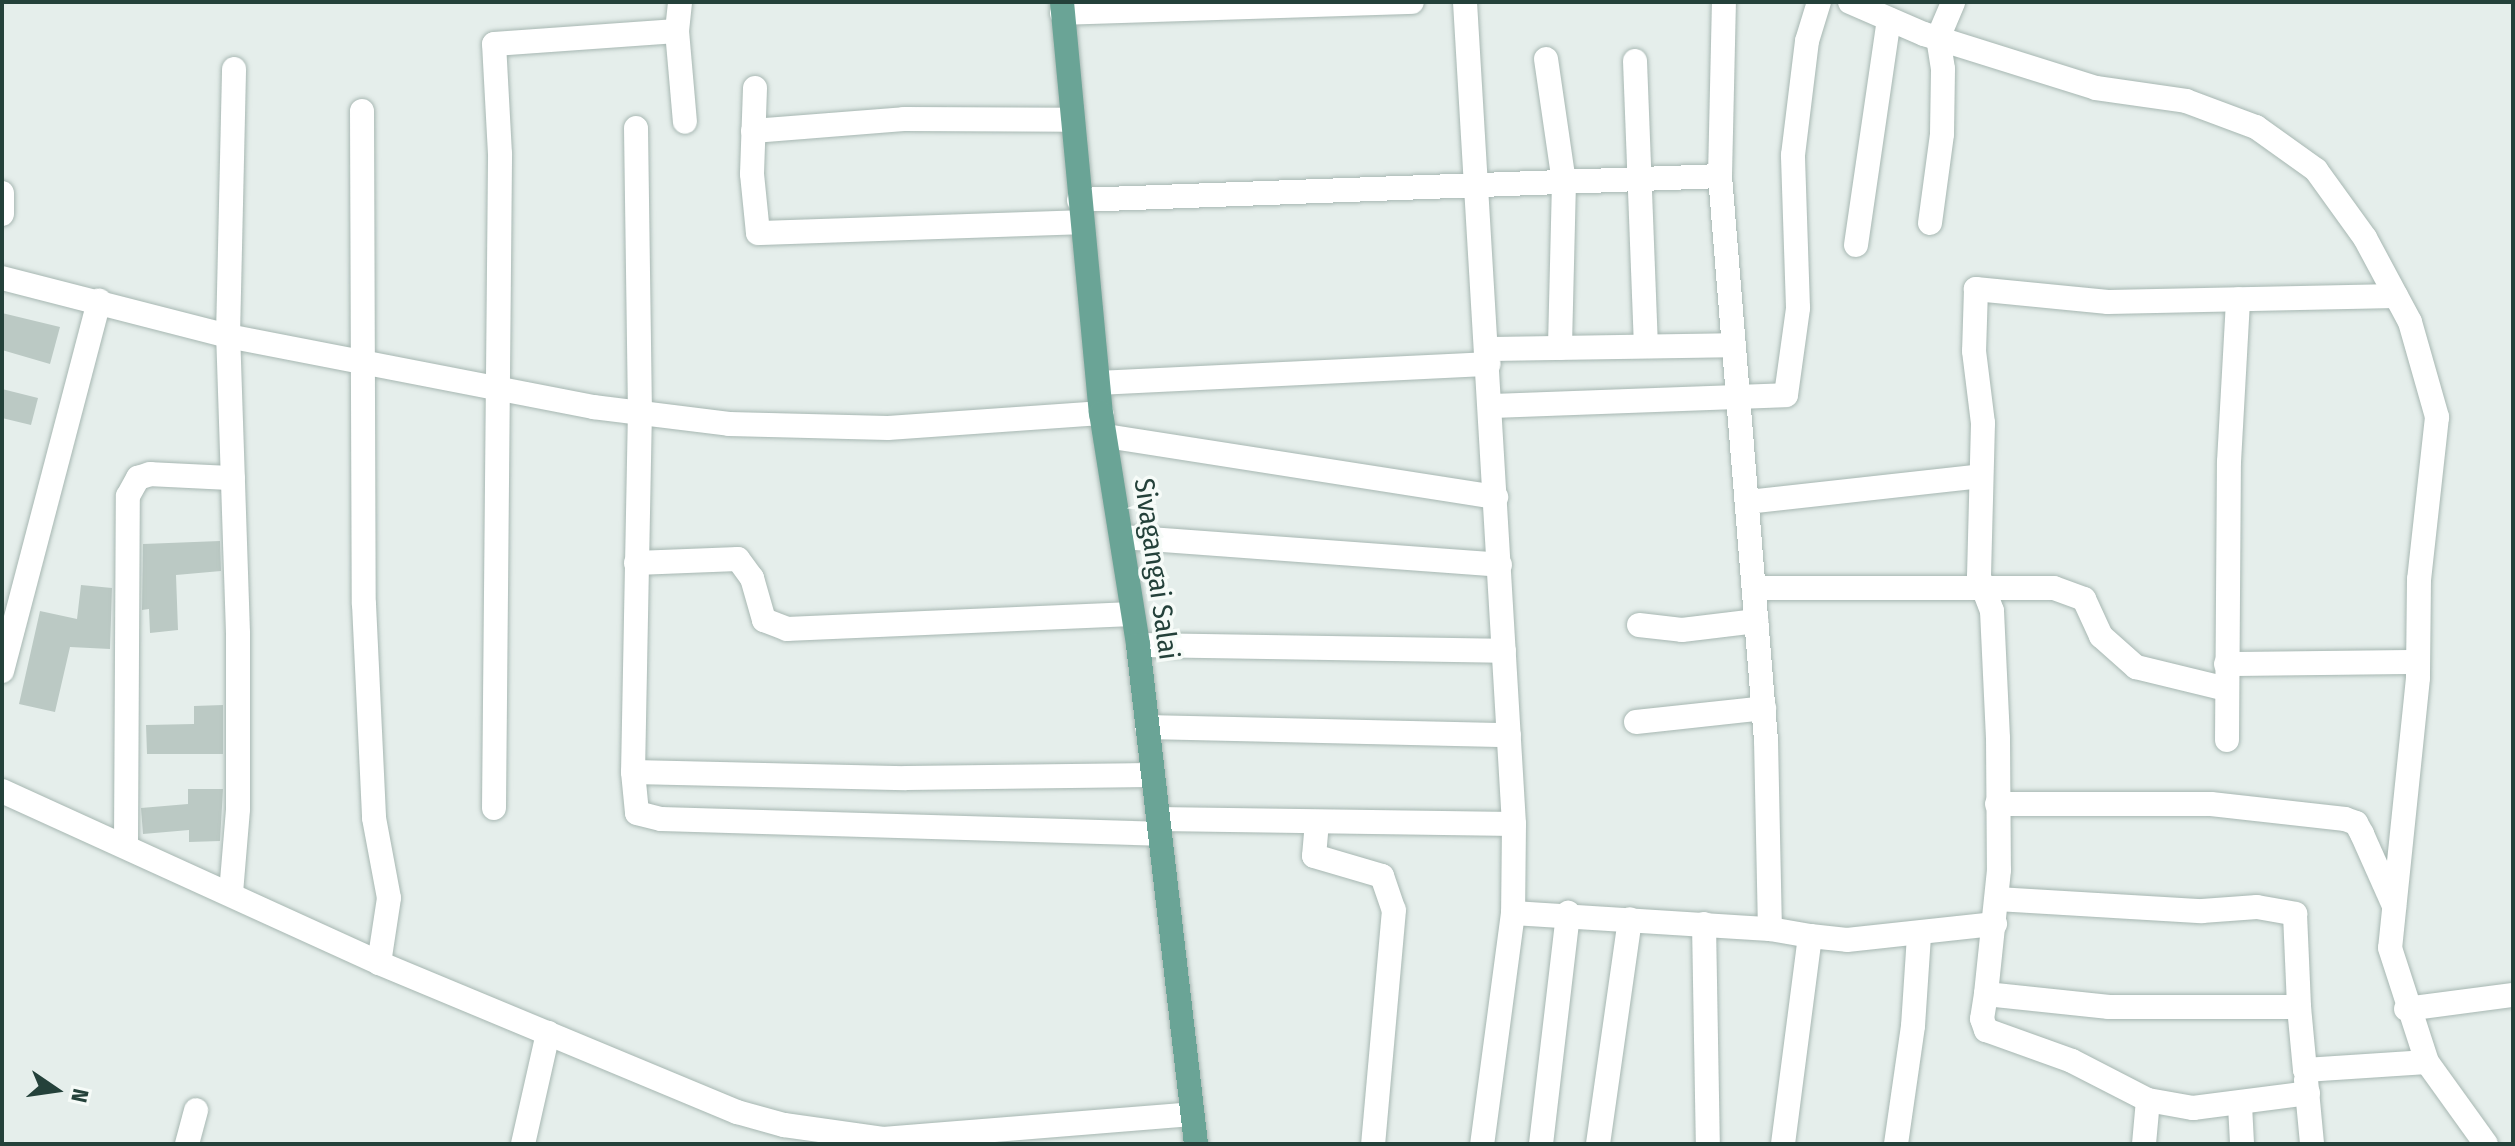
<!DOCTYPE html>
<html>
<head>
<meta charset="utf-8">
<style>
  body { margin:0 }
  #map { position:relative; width:2515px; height:1146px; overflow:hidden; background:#e5eeeb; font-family:"Fira Sans Condensed",sans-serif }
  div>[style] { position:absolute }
  .building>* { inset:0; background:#bbc9c4 }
  .roads { filter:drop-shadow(0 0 2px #a7b7b2) drop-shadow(0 0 2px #a7b7b2) }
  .minor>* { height:24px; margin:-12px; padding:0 12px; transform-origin:12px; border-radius:12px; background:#fff }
  .major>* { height:24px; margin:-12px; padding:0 12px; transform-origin:12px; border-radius:12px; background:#6aa496 }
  span { translate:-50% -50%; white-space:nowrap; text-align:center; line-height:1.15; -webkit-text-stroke:7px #f6fbf8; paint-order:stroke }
  .street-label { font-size:28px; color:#24413a }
  .frame { position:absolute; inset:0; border:4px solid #24413a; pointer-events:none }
  .north { position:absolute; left:16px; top:1050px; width:80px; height:80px; -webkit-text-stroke:6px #f6fbf8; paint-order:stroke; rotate:103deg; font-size:22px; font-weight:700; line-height:32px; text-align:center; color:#24413a }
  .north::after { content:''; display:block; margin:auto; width:28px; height:36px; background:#24413a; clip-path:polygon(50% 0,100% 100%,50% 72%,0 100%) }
</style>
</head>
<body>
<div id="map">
  <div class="building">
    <i style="clip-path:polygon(2px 313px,60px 327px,50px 364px,2px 350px)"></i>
    <i style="clip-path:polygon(2px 389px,38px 398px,31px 425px,2px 418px)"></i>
    <i style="clip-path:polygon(220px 541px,221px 571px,176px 575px,178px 630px,150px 633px,149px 609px,142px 610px,143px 544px)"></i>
    <i style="clip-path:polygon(81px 585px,112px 588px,110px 649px,70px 647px,55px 712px,19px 704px,40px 611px,77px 619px)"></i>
    <i style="clip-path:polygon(223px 705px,223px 754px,147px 754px,146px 725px,194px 724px,194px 706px)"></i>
    <i style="clip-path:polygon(188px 789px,223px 789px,220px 841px,189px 842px,189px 830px,143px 834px,141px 808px,188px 804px)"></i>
  </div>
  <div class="roads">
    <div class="minor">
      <i style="left:1465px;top:2px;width:823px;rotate:86.59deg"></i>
      <i style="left:1514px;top:824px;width:89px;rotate:90.6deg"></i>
      <i style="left:1513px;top:913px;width:233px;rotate:97.6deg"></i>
      <i style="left:1850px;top:2px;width:81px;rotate:23.4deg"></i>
      <i style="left:1924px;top:34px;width:180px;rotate:17.4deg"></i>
      <i style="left:2096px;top:88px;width:91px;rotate:8.2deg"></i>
      <i style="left:2186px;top:101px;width:75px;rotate:20.4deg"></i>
      <i style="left:2256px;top:127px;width:74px;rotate:35.6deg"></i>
      <i style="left:2316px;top:170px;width:84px;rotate:54.2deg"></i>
      <i style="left:2365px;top:238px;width:95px;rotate:61.8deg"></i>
      <i style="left:2410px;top:322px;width:99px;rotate:74.1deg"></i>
      <i style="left:2437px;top:417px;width:163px;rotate:96.3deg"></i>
      <i style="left:2419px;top:579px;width:99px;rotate:90.6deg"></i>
      <i style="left:2418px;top:678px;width:271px;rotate:95.9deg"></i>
      <i style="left:2390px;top:948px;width:120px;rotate:72deg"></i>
      <i style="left:2427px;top:1062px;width:101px;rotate:54.3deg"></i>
      <i style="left:1062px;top:13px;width:350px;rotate:-1.8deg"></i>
      <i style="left:677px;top:31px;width:91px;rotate:85deg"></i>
      <i style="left:1546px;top:59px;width:124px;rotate:81.7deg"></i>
      <i style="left:1564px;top:182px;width:166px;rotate:91.4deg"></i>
      <i style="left:1635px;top:61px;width:285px;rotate:87.8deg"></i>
      <i style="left:755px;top:88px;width:86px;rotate:92deg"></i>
      <i style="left:752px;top:174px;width:59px;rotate:84.2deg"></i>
      <i style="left:758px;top:233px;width:324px;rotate:-1.9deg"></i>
      <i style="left:362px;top:111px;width:493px;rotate:89.8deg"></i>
      <i style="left:364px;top:604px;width:214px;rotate:87.3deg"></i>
      <i style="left:374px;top:818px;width:81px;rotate:79.4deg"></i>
      <i style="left:389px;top:898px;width:66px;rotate:98.7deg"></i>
      <i style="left:636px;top:128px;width:281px;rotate:89.2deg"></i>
      <i style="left:640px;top:409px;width:363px;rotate:91.1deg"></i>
      <i style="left:633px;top:772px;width:41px;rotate:84.4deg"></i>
      <i style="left:637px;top:813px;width:25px;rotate:14deg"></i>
      <i style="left:661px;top:819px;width:497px;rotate:1.7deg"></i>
      <i style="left:753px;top:131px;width:151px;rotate:-4.5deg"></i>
      <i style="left:904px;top:119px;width:167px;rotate:0.3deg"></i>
      <i style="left:1720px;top:176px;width:174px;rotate:-88.7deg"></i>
      <i style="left:2px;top:193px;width:21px;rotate:90deg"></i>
      <i style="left:1079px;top:200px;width:641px;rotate:-2.14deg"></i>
      <i style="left:1720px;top:176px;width:566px;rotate:85.34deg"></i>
      <i style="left:1766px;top:740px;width:189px;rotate:88.8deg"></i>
      <i style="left:1770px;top:929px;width:41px;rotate:9.9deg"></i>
      <i style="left:1810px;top:936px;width:210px;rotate:97.4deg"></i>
      <i style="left:1930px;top:223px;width:90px;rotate:-82.3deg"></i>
      <i style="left:1942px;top:134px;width:65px;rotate:-89.1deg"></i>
      <i style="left:1943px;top:69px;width:31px;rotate:-99deg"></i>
      <i style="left:1938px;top:38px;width:39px;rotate:-67deg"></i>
      <i style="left:1856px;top:245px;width:228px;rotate:-81.7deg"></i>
      <i style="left:2px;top:278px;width:233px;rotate:14.4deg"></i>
      <i style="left:228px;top:336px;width:267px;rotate:-88.7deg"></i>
      <i style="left:2396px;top:296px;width:288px;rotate:178.8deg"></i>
      <i style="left:2108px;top:302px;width:133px;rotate:-174.4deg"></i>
      <i style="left:1976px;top:289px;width:62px;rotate:91.8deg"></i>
      <i style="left:1974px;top:351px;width:73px;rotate:82.9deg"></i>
      <i style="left:1983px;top:423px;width:154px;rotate:91.5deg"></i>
      <i style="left:1979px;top:577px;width:36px;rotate:69deg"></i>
      <i style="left:1992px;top:611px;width:127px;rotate:87.3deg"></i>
      <i style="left:1998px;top:738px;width:132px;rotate:89.6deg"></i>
      <i style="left:1999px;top:870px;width:125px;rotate:96deg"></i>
      <i style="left:1986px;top:994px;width:124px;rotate:6deg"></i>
      <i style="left:2109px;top:1007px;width:190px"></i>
      <i style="left:2299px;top:1007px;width:63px;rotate:84.6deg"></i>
      <i style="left:2305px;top:1070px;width:122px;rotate:-3.8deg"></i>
      <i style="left:1488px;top:349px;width:246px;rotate:-0.9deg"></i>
      <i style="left:1099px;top:383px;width:390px;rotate:-2.8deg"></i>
      <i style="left:1491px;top:406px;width:295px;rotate:-2.1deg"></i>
      <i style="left:1786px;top:395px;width:88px;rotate:-82.1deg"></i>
      <i style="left:1798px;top:308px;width:153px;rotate:-91.9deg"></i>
      <i style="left:1793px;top:155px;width:115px;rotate:-83deg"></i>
      <i style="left:1807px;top:41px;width:41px;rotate:-72.9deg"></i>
      <i style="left:1106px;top:436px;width:395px;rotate:8.9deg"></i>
      <i style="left:1747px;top:502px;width:235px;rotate:-6.3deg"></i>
      <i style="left:1122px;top:537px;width:379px;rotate:4.2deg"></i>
      <i style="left:636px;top:563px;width:102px;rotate:-2.2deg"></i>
      <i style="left:738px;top:559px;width:24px;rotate:54deg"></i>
      <i style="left:752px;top:578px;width:44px;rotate:74.1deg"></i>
      <i style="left:764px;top:620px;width:25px;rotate:21deg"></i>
      <i style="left:787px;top:629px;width:345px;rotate:-2.5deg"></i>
      <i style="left:1754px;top:588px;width:300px"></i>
      <i style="left:2054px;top:588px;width:32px;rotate:20deg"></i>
      <i style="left:2084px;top:599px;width:41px;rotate:65.3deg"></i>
      <i style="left:2101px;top:636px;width:47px;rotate:41.5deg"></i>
      <i style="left:2136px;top:667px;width:93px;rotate:13.7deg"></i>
      <i style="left:1639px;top:625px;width:43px;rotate:6.6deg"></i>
      <i style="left:1682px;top:630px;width:75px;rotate:-6.9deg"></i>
      <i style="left:1138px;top:645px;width:366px;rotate:0.9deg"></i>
      <i style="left:2226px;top:664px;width:192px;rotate:-0.6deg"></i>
      <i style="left:2px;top:671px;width:383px;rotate:-75.3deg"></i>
      <i style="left:1636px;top:722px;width:129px;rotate:-6.2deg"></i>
      <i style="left:1147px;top:727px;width:362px;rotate:1.3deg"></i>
      <i style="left:2227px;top:740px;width:278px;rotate:-89.6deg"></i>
      <i style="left:2229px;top:462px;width:163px;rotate:-86.8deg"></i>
      <i style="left:633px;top:772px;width:273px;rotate:1.3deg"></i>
      <i style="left:906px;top:778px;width:245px;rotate:-0.7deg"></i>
      <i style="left:2px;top:791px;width:414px;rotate:24.5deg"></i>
      <i style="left:379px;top:963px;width:388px;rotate:22.6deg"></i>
      <i style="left:737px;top:1112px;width:49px;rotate:15.5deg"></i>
      <i style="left:784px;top:1125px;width:100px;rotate:8deg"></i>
      <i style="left:883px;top:1139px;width:310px;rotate:-4.6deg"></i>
      <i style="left:1997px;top:804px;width:214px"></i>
      <i style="left:2211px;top:804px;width:135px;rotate:6.4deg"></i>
      <i style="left:2345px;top:819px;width:12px;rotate:20deg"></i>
      <i style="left:2356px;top:823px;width:13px;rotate:61deg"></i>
      <i style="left:2362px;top:834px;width:79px;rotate:66deg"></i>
      <i style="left:494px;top:808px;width:654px;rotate:-89.47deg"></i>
      <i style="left:500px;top:154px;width:110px;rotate:-93.1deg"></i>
      <i style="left:494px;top:44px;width:183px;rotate:-4.1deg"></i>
      <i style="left:677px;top:31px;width:29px;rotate:-84deg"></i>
      <i style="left:1158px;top:819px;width:356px;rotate:0.8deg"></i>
      <i style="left:1317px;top:822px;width:34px;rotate:95deg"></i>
      <i style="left:1314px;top:856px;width:71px;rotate:16.4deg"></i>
      <i style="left:1382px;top:876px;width:36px;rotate:71deg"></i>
      <i style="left:1394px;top:910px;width:235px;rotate:95.1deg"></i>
      <i style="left:126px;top:844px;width:348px;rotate:-89.7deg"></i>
      <i style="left:128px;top:496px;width:21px;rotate:-61deg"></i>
      <i style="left:138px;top:478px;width:13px;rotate:-18deg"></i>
      <i style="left:150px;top:474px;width:83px;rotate:2.8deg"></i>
      <i style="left:231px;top:893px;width:84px;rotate:-85.2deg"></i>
      <i style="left:238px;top:809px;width:176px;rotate:-90deg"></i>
      <i style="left:238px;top:633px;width:297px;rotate:-91.9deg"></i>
      <i style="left:228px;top:336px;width:372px;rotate:11deg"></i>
      <i style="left:593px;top:407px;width:137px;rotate:7.1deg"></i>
      <i style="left:729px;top:424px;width:159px;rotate:1.4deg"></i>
      <i style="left:888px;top:428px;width:214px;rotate:-4deg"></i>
      <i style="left:1997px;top:899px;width:205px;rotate:3.4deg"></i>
      <i style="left:2202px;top:911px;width:55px;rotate:-4.2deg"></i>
      <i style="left:2257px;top:907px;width:39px;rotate:10deg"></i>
      <i style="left:2295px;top:914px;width:93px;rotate:87.5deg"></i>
      <i style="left:1513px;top:913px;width:257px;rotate:3.6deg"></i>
      <i style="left:1704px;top:924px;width:220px;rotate:89deg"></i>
      <i style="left:1810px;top:936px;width:37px;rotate:6deg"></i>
      <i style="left:1847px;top:940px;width:149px;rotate:-6.2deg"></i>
      <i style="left:1986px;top:994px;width:25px;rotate:99deg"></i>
      <i style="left:1982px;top:1019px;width:12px;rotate:70deg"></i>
      <i style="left:1986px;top:1030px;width:91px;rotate:19.8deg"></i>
      <i style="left:2072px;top:1061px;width:85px;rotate:27.2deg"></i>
      <i style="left:2148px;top:1100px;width:46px;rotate:10.1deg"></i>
      <i style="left:2193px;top:1108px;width:116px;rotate:-7.4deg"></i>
      <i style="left:2406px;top:1009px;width:108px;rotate:-7.5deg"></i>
      <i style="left:2306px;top:1080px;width:64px;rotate:84.6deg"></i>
      <i style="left:2240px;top:1105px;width:39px;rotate:87deg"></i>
      <i style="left:187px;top:1144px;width:35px;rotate:-75deg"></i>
      <i style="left:523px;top:1144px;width:114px;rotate:-77.3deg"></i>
      <i style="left:1541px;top:1144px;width:233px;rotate:-83.3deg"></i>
      <i style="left:1598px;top:1144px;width:227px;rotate:-81.9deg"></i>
      <i style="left:1896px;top:1144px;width:119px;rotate:-81.8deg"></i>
      <i style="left:1913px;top:1026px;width:91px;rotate:-86.2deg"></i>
      <i style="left:2144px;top:1144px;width:44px;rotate:-84.8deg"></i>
    </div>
    <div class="major">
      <i style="left:1062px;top:2px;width:413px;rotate:84.6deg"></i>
      <i style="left:1101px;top:413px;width:235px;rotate:80.9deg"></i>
      <i style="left:1138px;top:645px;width:502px;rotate:83.37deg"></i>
    </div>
  </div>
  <div class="street-label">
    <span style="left:1156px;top:569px;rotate:82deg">Sivagangai Salai</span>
  </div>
  <div class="frame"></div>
  <div class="north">N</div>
</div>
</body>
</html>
